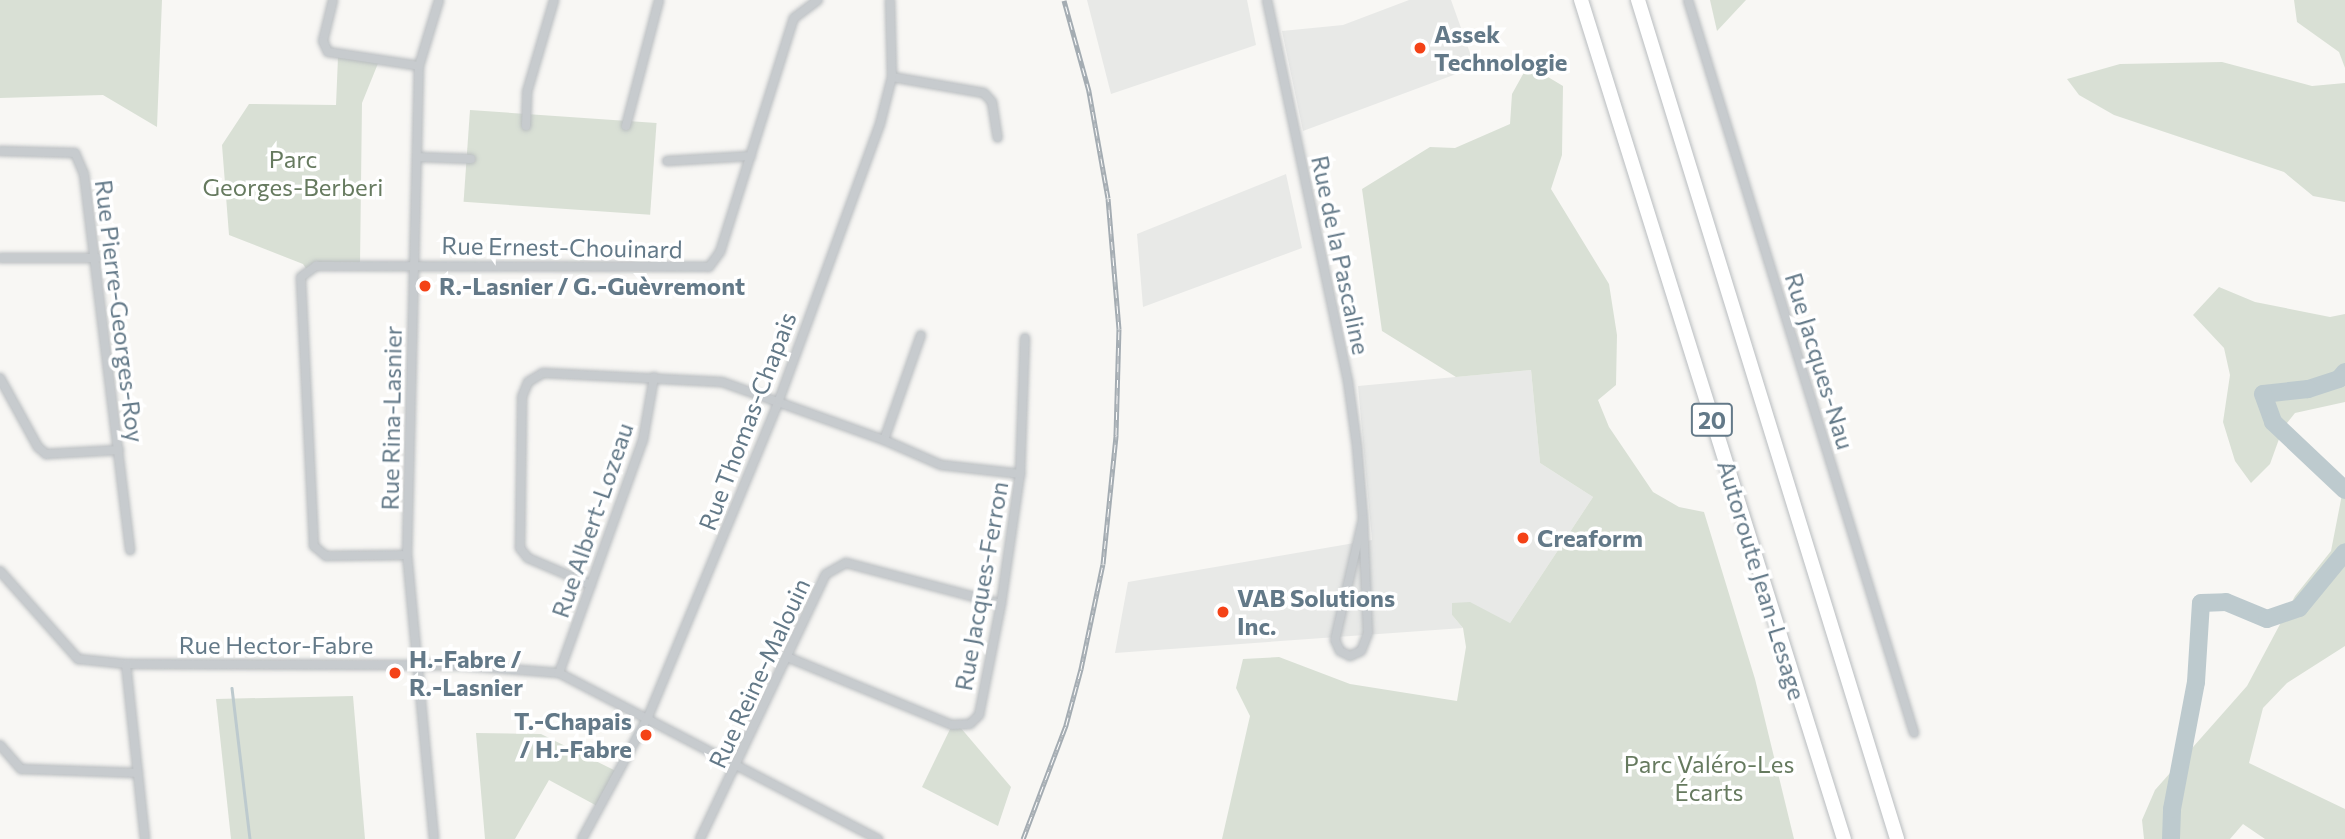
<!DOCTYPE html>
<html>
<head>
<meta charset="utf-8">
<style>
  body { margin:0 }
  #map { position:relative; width:2345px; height:839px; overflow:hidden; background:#f8f7f4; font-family:Commissioner,sans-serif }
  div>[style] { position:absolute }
  .built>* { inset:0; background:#e8e9e7 }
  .green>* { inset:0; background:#d9e0d5; transform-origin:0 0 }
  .stream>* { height:2.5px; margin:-1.25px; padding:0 1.25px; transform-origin:1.25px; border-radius:1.25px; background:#bdcace }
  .river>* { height:18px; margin:-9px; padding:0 9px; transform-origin:9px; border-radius:9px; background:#bdcace }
  .roads { filter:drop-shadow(0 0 2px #b9bdc0) drop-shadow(0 0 2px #b9bdc0) }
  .street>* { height:8px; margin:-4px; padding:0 4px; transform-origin:4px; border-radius:4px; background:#c7cbce }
  .highway>* { height:14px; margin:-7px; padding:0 7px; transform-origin:7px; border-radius:7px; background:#fff }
  .rail>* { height:5px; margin-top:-2.5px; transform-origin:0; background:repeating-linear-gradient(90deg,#fff 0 8px,#a4acb2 0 16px); box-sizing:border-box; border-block:2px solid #a4acb2 }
  .dots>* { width:19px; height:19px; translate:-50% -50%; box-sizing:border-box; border:4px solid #fff; border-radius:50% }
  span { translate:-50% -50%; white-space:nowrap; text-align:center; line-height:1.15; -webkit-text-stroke:7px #fff; paint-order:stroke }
  .shield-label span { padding:2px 5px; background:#fff; border:2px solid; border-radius:5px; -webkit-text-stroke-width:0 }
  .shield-label { font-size:23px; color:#637988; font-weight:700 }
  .poi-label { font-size:24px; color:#637988; font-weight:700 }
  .left { translate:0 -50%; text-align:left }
  .right { translate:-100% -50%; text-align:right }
  .park-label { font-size:24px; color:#667a5f }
  .street-label { font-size:24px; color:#637988 }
</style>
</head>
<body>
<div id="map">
  <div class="built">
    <i style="clip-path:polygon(1087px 0,1247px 0,1256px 45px,1111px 94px)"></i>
    <i style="clip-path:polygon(1409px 0,1451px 0,1475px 67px,1303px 131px,1282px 31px,1343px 25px)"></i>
    <i style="clip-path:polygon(1286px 174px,1302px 248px,1143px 307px,1137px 234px)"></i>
    <i style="clip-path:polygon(1531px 370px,1540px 463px,1593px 497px,1510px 623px,1452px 615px,1463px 628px,1115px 653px,1128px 582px,1372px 540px,1358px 386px)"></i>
  </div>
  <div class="green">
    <i style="clip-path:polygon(0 0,162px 0,157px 127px,103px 95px,0 98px)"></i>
    <i style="clip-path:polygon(1710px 0,1746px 0,1717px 31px)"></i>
    <i style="clip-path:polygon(2294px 0,2345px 0,2345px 68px,2339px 52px,2297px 22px)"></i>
    <i style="clip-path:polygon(338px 57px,379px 61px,362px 103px,360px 266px,307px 270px,303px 264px,229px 235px,222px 145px,249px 104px,336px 105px)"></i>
    <i style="clip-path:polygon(2222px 62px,2312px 86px,2345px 83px,2345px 202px,2313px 196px,2284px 172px,2114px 115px,2079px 95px,2067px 79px,2120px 64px)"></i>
    <i style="clip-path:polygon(1528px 65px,1563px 86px,1562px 155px,1551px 189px,1609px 284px,1617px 335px,1616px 385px,1598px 400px,1609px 427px,1653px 492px,1679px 507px,1704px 512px,1755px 679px,1794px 839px,1222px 839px,1250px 716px,1236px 688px,1243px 659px,1279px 657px,1350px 684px,1457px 701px,1466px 647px,1463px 628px,1452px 615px,1452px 603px,1470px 602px,1510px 623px,1593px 497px,1540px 463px,1531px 370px,1456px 377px,1382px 331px,1362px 189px,1430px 147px,1455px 148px,1510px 124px,1512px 94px)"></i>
    <i style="left:470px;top:110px;width:187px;height:92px;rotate:4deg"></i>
    <i style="clip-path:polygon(2219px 287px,2255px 302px,2330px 317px,2345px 314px,2345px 402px,2295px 413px,2283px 428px,2270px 464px,2251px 483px,2235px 461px,2223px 422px,2230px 375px,2224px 348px,2193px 315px)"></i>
    <i style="clip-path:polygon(2345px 479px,2345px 646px,2287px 683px,2263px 708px,2249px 763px,2345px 809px,2345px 839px,2265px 839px,2243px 824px,2230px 839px,2144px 839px,2142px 820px,2155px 790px,2247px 686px,2295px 596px,2331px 551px)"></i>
    <i style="clip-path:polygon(353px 696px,365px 839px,231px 839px,216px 699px)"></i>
    <i style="clip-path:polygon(952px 725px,960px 727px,1011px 787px,998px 826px,922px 787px)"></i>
    <i style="clip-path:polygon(476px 733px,541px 734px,618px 772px,599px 807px,549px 780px,515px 839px,485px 839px)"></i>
  </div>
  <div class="stream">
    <i style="left:232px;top:688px;width:152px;rotate:83.2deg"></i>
  </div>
  <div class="river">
    <i style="left:2345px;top:372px;width:9px;rotate:131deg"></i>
    <i style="left:2339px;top:379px;width:33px;rotate:162deg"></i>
    <i style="left:2308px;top:389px;width:45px;rotate:173.7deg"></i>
    <i style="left:2263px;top:394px;width:30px;rotate:70deg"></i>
    <i style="left:2273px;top:422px;width:99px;rotate:43.4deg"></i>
    <i style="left:2171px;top:839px;width:30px;rotate:-88deg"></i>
    <i style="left:2172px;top:809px;width:129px;rotate:-79.3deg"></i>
    <i style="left:2196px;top:682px;width:79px;rotate:-86.4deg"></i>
    <i style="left:2201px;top:603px;width:25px;rotate:-2deg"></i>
    <i style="left:2226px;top:602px;width:44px;rotate:22.5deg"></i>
    <i style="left:2267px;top:619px;width:34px;rotate:-19deg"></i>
    <i style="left:2299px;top:608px;width:72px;rotate:-50.6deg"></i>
  </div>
  <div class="roads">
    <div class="street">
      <i style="left:333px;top:0;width:42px;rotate:103.7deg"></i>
      <i style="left:323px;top:41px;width:12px;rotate:66deg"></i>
      <i style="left:328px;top:52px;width:92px;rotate:8.7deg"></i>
      <i style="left:1267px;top:0;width:390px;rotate:78deg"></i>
      <i style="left:1348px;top:381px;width:66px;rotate:82.1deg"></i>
      <i style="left:1357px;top:446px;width:73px;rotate:85.3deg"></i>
      <i style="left:1363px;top:519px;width:114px;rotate:87.5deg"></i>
      <i style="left:1368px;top:633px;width:19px;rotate:111deg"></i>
      <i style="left:1361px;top:651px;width:12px;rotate:156deg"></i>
      <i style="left:1350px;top:656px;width:11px;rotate:-153deg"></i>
      <i style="left:1340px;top:651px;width:12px;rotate:-114deg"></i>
      <i style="left:1335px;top:640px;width:124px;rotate:-77deg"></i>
      <i style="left:1688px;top:0;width:767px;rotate:72.86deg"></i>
      <i style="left:892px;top:77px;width:93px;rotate:9.9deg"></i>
      <i style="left:984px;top:93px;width:12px;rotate:48deg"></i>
      <i style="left:992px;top:102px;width:36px;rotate:81deg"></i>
      <i style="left:526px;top:126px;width:34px;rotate:-88deg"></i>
      <i style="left:527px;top:92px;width:96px;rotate:-73.6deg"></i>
      <i style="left:626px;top:126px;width:130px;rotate:-75.3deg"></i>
      <i style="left:0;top:151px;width:75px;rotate:1.5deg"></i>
      <i style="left:75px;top:153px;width:23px;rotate:67deg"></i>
      <i style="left:84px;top:174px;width:379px;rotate:83deg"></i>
      <i style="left:417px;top:157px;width:54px;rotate:2.1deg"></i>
      <i style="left:667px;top:161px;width:84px;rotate:-3.4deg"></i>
      <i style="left:0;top:258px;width:97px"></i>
      <i style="left:0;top:378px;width:79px;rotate:61.2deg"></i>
      <i style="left:38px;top:447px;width:11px;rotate:41deg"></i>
      <i style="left:46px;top:454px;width:73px;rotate:-3.1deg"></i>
      <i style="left:884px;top:440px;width:111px;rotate:-70.6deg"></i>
      <i style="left:407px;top:555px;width:81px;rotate:179.3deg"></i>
      <i style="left:326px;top:556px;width:16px;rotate:-140deg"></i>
      <i style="left:314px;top:546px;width:269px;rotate:-92.8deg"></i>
      <i style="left:301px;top:277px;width:19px;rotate:-36deg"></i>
      <i style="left:316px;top:266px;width:393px;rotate:0.1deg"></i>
      <i style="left:709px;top:267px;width:19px;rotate:-54deg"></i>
      <i style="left:720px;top:252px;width:245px;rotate:-72.5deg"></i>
      <i style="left:794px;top:18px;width:30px;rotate:-37deg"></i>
      <i style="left:0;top:571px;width:118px;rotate:48.4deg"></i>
      <i style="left:78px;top:659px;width:48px;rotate:5.9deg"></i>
      <i style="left:126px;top:664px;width:331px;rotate:0.2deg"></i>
      <i style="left:457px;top:665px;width:102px;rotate:4.5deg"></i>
      <i style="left:559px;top:673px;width:360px;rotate:27.5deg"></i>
      <i style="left:591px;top:585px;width:69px;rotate:-156.8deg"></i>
      <i style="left:528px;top:558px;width:13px;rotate:-129deg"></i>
      <i style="left:520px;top:548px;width:151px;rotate:-89.2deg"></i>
      <i style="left:522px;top:397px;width:16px;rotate:-68deg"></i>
      <i style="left:528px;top:382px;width:17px;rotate:-31deg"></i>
      <i style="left:543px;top:373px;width:179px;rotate:2.9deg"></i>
      <i style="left:722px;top:382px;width:172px;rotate:19.7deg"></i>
      <i style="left:884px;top:440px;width:62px;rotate:23.7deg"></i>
      <i style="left:941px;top:465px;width:80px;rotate:6.5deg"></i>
      <i style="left:787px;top:657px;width:178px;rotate:22.4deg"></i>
      <i style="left:952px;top:725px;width:18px;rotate:-3deg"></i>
      <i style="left:970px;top:724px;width:13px;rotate:-45deg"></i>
      <i style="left:979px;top:715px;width:113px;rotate:-78.8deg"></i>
      <i style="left:1001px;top:604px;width:131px;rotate:-81.7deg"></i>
      <i style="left:1020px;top:474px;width:136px;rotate:-87.9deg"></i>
      <i style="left:126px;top:664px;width:176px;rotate:83.8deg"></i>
      <i style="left:559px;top:673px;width:248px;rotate:-70.2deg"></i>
      <i style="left:643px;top:440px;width:64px;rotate:-80.1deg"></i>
      <i style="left:0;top:745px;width:32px;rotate:49deg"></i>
      <i style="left:21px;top:769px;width:117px;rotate:2deg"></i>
      <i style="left:434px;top:839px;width:285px;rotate:-95.4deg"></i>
      <i style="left:407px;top:555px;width:489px;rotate:-88.6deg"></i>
      <i style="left:419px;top:66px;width:69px;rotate:-73.1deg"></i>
      <i style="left:582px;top:839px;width:139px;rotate:-61.6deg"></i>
      <i style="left:648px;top:717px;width:343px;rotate:-67.5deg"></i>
      <i style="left:779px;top:400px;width:294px;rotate:-69.9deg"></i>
      <i style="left:880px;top:124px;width:49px;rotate:-75.7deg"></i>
      <i style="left:892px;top:77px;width:77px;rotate:-91.5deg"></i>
      <i style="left:700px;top:839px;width:293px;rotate:-64.6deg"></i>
      <i style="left:826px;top:574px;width:23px;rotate:-29deg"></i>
      <i style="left:846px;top:563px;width:160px;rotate:14.8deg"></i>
    </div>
    <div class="highway">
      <i style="left:1581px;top:0;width:879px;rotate:72.6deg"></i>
      <i style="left:1638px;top:0;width:878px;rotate:72.84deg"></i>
    </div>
  </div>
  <div class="rail">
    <i style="left:1023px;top:839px;width:122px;rotate:-69.3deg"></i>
    <i style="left:1066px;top:725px;width:58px;rotate:-75deg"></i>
    <i style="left:1081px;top:669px;width:107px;rotate:-78.2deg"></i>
    <i style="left:1103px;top:564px;width:130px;rotate:-84.2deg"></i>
    <i style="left:1116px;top:435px;width:106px;rotate:-88.4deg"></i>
    <i style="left:1119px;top:329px;width:131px;rotate:-94.8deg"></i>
    <i style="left:1108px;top:198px;width:109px;rotate:-100.1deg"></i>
    <i style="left:1089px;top:91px;width:94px;rotate:-105.4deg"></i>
  </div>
  <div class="dots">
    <i style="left:1420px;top:48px;background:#f44217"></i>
    <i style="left:425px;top:286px;background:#f44217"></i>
    <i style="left:1523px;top:538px;background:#f44217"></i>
    <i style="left:1223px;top:612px;background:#f44217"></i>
    <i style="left:395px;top:673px;background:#f44217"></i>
    <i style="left:646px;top:735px;background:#f44217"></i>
  </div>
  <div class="shield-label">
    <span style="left:1712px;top:420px">20</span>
  </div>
  <div class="poi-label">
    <span class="left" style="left:1434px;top:48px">Assek<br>Technologie</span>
    <span class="left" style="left:439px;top:286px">R.-Lasnier / G.-Guèvremont</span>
    <span class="left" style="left:1537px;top:538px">Creaform</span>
    <span class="left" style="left:1237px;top:612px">VAB Solutions<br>Inc.</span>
    <span class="left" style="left:409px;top:673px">H.-Fabre /<br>R.-Lasnier</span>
    <span class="right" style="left:632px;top:735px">T.-Chapais<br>/ H.-Fabre</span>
  </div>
  <div class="park-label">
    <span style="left:293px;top:173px">Parc<br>Georges-Berberi</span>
    <span style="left:1709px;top:778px">Parc Valéro-Les<br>Écarts</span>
  </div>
  <div class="street-label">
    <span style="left:562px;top:247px;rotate:1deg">Rue Ernest-Chouinard</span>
    <span style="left:1341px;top:255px;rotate:78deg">Rue de la Pascaline</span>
    <span style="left:120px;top:311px;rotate:83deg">Rue Pierre-Georges-Roy</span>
    <span style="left:1820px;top:361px;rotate:73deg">Rue Jacques-Nau</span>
    <span style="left:391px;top:418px;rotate:-89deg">Rue Rina-Lasnier</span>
    <span style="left:747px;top:421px;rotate:-69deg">Rue Thomas-Chapais</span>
    <span style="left:592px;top:520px;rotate:-71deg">Rue Albert-Lozeau</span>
    <span style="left:1762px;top:580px;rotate:73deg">Autoroute Jean-Lesage</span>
    <span style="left:981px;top:586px;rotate:-80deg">Rue Jacques-Ferron</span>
    <span style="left:276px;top:645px">Rue Hector-Fabre</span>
    <span style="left:759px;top:673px;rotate:-65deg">Rue Reine-Malouin</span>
  </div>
</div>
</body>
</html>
